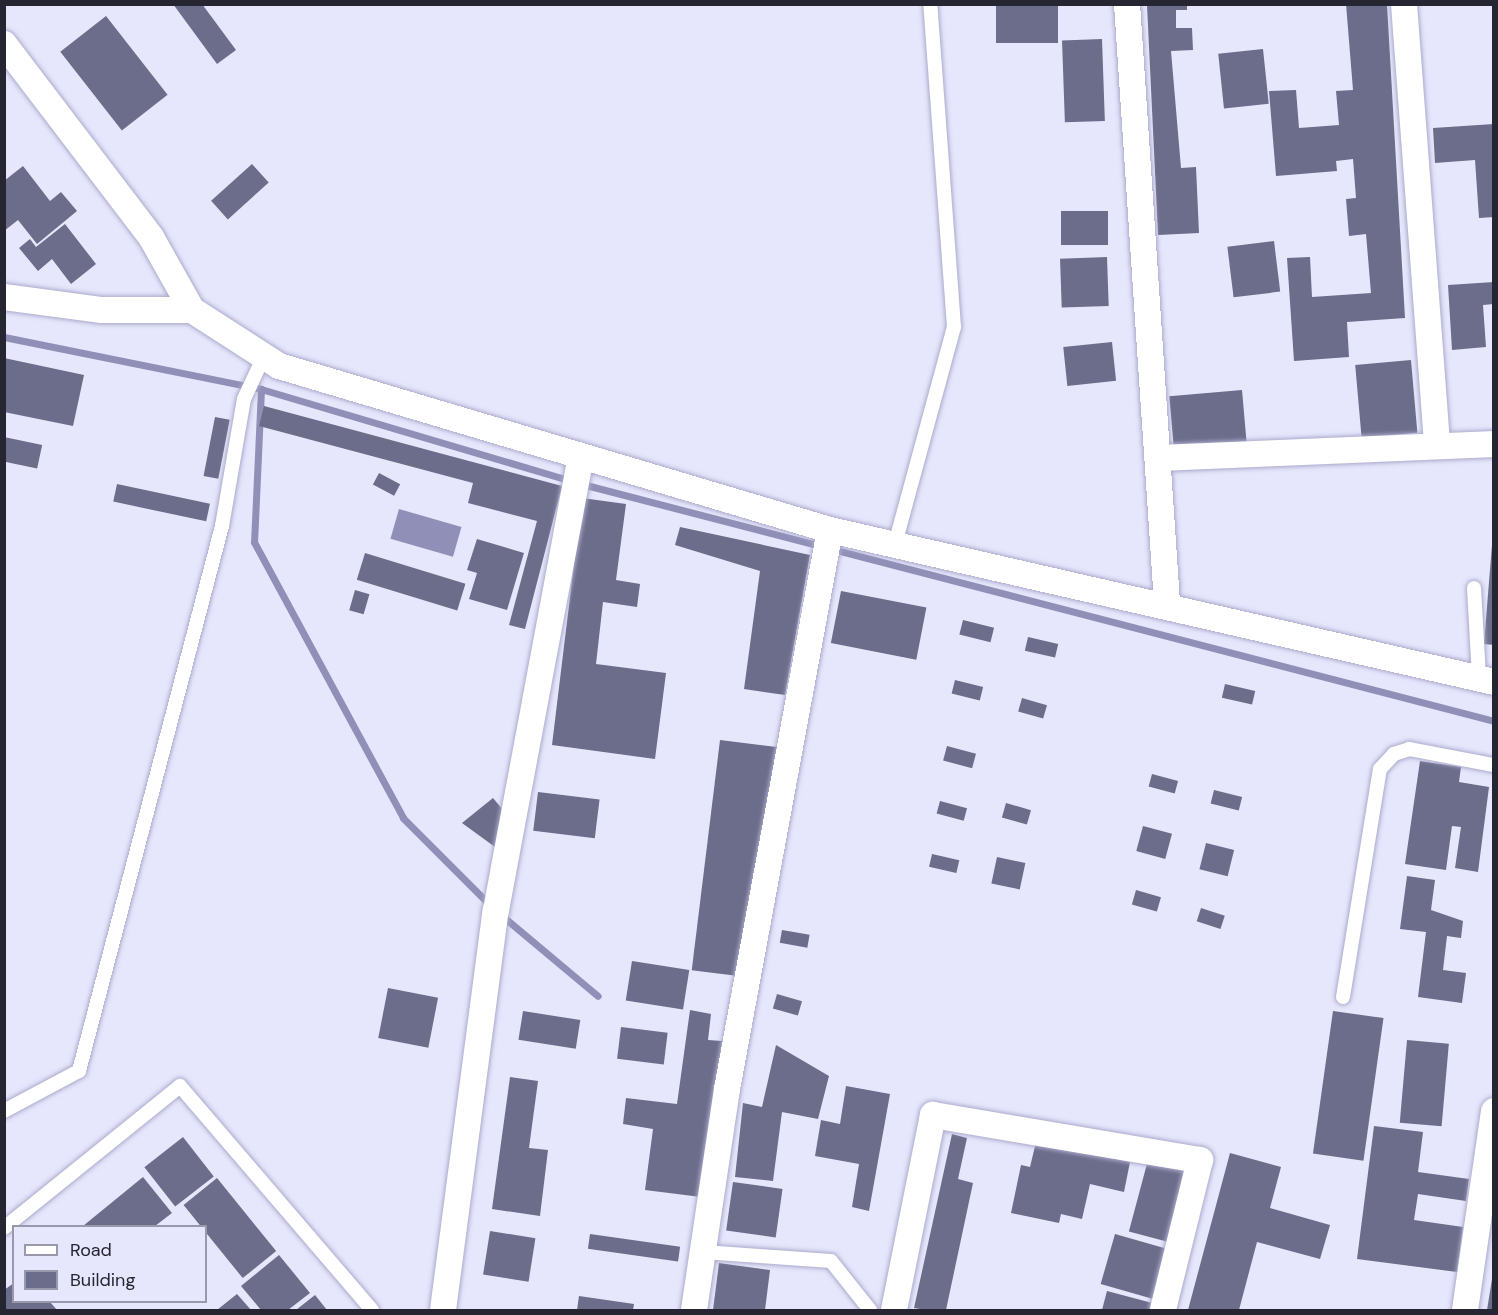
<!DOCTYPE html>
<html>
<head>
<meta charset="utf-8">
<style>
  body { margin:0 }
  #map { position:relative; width:1498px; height:1315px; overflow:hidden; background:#e6e7fc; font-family:"DM Sans",sans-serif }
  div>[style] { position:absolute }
  .water>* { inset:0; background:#908fb7; transform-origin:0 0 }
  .stream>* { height:7px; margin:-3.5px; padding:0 3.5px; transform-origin:3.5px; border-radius:3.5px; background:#908fb7 }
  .building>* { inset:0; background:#6c6c8b; transform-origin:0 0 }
  .roads { filter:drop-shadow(0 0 2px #abaacc) drop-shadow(0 0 2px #abaacc) }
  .service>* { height:14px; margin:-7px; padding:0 7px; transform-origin:7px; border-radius:7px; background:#fff }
  .minor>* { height:26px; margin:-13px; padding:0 13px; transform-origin:13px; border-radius:13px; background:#fff }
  span { translate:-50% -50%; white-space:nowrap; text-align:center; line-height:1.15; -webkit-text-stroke:6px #e6e7fc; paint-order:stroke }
  .frame { position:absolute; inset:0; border:6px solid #262532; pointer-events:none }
  .legend { position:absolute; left:12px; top:1225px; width:195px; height:78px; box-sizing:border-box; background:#e6e7fc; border:2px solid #9999ab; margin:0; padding:8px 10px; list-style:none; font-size:18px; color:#262532 }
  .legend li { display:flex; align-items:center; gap:12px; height:30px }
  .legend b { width:30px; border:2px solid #9999ab }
</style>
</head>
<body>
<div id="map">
  <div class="water">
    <i style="left:399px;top:509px;width:65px;height:31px;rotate:16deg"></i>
  </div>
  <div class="stream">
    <i style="left:4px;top:337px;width:262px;rotate:11.4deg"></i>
    <i style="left:261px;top:389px;width:323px;rotate:16.5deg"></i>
    <i style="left:261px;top:389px;width:153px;rotate:92.6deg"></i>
    <i style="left:254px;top:542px;width:314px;rotate:61.6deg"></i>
    <i style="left:403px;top:818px;width:124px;rotate:45deg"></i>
    <i style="left:582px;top:484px;width:942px;rotate:14.57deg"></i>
    <i style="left:501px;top:915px;width:126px;rotate:39.9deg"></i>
  </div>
  <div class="building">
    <i style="clip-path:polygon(173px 4px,202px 4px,236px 50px,217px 64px)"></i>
    <i style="left:996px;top:4px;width:62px;height:39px"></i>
    <i style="clip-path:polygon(1346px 4px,1387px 4px,1405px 318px,1347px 322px,1349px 357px,1294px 361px,1287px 258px,1310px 257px,1312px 297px,1371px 293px,1366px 234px,1349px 236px,1346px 199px,1356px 198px,1353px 159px,1336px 161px,1337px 171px,1276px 176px,1269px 91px,1296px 90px,1299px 128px,1339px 125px,1336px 91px,1353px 90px)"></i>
    <i style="clip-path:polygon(1147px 5px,1187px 5px,1187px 10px,1176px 10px,1176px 28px,1192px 28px,1193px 50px,1171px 51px,1181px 168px,1196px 167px,1199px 233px,1158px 235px)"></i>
    <i style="left:106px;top:16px;width:100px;height:58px;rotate:52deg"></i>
    <i style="left:1102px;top:39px;width:82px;height:40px;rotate:88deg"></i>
    <i style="left:1263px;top:49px;width:55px;height:45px;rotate:84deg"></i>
    <i style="clip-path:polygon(1494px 124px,1494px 217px,1479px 218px,1475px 160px,1435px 163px,1433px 128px)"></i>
    <i style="left:252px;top:164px;width:25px;height:55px;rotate:48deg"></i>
    <i style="clip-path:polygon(23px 166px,50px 201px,61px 192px,77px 211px,37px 244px,18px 220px,4px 231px,4px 181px)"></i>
    <i style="left:1108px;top:211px;width:34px;height:47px;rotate:90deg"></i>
    <i style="clip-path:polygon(65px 224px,96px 264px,71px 284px,52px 259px,38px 271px,19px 248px,30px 239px,36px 247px)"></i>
    <i style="left:1274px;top:241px;width:51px;height:47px;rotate:83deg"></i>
    <i style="left:1107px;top:257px;width:49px;height:47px;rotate:88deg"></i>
    <i style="clip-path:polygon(1494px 282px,1494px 304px,1483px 305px,1486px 347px,1452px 350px,1448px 285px)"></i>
    <i style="left:1112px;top:342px;width:39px;height:49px;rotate:84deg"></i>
    <i style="clip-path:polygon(4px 358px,84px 375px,73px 426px,4px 412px)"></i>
    <i style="left:1411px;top:360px;width:73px;height:56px;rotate:85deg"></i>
    <i style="left:1242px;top:390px;width:54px;height:73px;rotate:85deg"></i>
    <i style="clip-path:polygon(264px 406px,562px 486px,525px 629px,509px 625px,537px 521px,468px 503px,473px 483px,259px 426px)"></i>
    <i style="left:215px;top:417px;width:15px;height:60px;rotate:11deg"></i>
    <i style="left:4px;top:437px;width:39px;height:24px;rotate:12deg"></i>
    <i style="left:379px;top:473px;width:24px;height:13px;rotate:28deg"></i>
    <i style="left:117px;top:484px;width:95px;height:18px;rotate:12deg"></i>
    <i style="clip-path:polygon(582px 498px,626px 504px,616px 580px,640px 584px,637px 607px,603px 602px,596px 664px,666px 673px,655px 759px,552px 745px)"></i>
    <i style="clip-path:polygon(1494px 520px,1494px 645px,1484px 644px)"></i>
    <i style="clip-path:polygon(680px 527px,810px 555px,785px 695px,744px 689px,760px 571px,675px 545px)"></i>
    <i style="clip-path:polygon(477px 539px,524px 553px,507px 610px,469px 599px,477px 573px,467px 570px)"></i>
    <i style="left:365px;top:553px;width:105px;height:28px;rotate:17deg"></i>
    <i style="left:355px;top:590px;width:15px;height:21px;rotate:16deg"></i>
    <i style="left:841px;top:591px;width:87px;height:53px;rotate:11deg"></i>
    <i style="left:963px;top:620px;width:32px;height:15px;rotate:14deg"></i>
    <i style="left:1028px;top:637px;width:31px;height:14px;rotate:13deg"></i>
    <i style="left:955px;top:680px;width:29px;height:14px;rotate:14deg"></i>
    <i style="left:1225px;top:684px;width:31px;height:14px;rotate:13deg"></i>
    <i style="left:1022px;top:698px;width:26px;height:14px;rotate:16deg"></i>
    <i style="left:720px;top:740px;width:57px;height:232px;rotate:7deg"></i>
    <i style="left:947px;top:746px;width:30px;height:15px;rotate:15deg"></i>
    <i style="clip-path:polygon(1420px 761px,1461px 767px,1459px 782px,1489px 787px,1478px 872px,1455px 868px,1461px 827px,1452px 826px,1446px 870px,1405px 864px)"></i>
    <i style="left:1152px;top:774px;width:27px;height:13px;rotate:15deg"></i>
    <i style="left:1214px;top:790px;width:29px;height:14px;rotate:14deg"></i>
    <i style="left:538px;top:792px;width:62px;height:39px;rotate:7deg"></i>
    <i style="clip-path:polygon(493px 798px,503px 810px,495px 847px,462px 823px)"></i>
    <i style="left:940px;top:801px;width:28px;height:13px;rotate:15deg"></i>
    <i style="left:1006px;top:803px;width:26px;height:15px;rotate:16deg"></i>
    <i style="left:1143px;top:826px;width:30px;height:26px;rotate:15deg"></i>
    <i style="left:1206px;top:843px;width:29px;height:27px;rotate:14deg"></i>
    <i style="left:932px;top:854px;width:28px;height:13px;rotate:13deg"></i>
    <i style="left:997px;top:857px;width:29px;height:27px;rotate:12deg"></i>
    <i style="clip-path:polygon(1407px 876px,1435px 880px,1431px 910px,1463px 921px,1461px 938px,1447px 936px,1443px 970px,1466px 973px,1462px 1003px,1418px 997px,1426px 932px,1400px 929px)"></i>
    <i style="left:1136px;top:890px;width:26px;height:15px;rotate:16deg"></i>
    <i style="left:1201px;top:908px;width:25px;height:14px;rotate:18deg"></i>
    <i style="left:782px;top:930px;width:28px;height:13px;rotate:10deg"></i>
    <i style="left:632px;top:961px;width:58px;height:40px;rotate:9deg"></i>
    <i style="left:388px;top:988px;width:51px;height:51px;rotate:11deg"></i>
    <i style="left:777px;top:994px;width:26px;height:15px;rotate:16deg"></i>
    <i style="clip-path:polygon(690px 1010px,711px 1014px,708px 1040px,722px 1041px,701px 1197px,645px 1190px,653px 1129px,623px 1124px,626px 1098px,677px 1104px)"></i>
    <i style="left:523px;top:1011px;width:58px;height:29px;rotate:9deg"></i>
    <i style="left:1333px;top:1011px;width:51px;height:144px;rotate:8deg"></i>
    <i style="left:621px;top:1027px;width:47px;height:32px;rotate:7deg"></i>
    <i style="left:1407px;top:1040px;width:42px;height:83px;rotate:5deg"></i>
    <i style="clip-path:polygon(776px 1045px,829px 1076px,818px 1119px,782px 1112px,773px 1181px,735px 1177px,743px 1103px,762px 1107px)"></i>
    <i style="clip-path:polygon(510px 1077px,538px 1081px,529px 1148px,548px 1150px,540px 1216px,492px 1209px)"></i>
    <i style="clip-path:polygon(846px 1086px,890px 1094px,869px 1211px,852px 1207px,859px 1164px,815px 1156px,821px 1120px,840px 1124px)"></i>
    <i style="clip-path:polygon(1374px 1126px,1423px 1132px,1418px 1172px,1469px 1179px,1466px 1201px,1418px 1194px,1414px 1220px,1463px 1227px,1457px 1272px,1357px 1259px)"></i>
    <i style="clip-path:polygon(952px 1134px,967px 1138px,958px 1179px,973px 1183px,946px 1310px,926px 1310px,914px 1308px)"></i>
    <i style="left:183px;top:1137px;width:50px;height:49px;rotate:52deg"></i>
    <i style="clip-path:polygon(1036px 1142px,1130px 1162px,1124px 1192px,1090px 1184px,1082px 1219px,1061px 1214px,1059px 1223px,1011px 1213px,1021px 1165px,1030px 1167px)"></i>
    <i style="clip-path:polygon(1230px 1153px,1281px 1167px,1270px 1208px,1330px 1225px,1320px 1259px,1257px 1242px,1239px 1310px,1188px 1310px)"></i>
    <i style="left:1148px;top:1160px;width:43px;height:74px;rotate:15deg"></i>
    <i style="clip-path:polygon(143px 1177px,172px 1213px,155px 1226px,83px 1226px)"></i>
    <i style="left:217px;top:1178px;width:94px;height:43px;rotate:51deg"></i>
    <i style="left:733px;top:1182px;width:50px;height:49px;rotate:8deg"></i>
    <i style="left:490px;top:1231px;width:46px;height:44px;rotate:9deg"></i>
    <i style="left:590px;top:1234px;width:91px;height:15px;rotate:8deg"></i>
    <i style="left:1115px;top:1234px;width:61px;height:52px;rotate:16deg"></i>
    <i style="clip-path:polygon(279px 1255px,310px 1293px,288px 1310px,261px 1310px,241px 1286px)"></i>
    <i style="clip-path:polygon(719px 1263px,770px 1270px,765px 1310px,713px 1310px)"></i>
    <i style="clip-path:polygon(1492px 1279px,1494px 1310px,1487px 1310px)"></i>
    <i style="clip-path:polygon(14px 1283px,14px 1302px,50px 1302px,57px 1310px,4px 1310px,4px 1290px)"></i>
    <i style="clip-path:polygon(1107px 1291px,1156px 1304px,1155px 1310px,1102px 1310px)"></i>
    <i style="clip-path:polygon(237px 1294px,251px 1310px,217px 1310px)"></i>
    <i style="clip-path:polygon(315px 1295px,327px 1310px,296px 1310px)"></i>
    <i style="clip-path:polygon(579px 1296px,634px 1304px,633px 1310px,577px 1310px)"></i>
  </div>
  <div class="roads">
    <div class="service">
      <i style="left:895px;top:544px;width:225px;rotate:-74.8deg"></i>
      <i style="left:954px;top:327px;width:324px;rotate:-94.2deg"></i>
      <i style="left:1474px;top:588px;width:90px;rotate:86.8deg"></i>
      <i style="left:1343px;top:997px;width:231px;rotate:-80.8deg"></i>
      <i style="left:1380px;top:769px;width:21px;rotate:-47deg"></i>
      <i style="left:1394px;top:754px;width:16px;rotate:-18deg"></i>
      <i style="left:1409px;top:749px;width:86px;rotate:10.7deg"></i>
      <i style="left:4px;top:1111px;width:85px;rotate:-28.1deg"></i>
      <i style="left:79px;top:1071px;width:563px;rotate:-75.3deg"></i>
      <i style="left:222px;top:526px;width:129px;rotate:-80.2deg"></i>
      <i style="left:244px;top:399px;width:47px;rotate:-65.1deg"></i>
      <i style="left:4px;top:1228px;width:226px;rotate:-38.9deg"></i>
      <i style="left:180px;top:1086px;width:295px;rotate:49.4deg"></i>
      <i style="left:703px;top:1252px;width:128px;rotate:4deg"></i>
      <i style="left:831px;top:1261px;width:63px;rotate:51.5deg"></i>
    </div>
    <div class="minor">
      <i style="left:1127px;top:4px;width:600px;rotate:86.18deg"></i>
      <i style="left:1404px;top:4px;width:443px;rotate:85.7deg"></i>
      <i style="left:4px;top:44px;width:243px;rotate:52.7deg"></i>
      <i style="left:151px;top:237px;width:84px;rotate:60.7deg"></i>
      <i style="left:192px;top:310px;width:103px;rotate:32.8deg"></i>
      <i style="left:279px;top:366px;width:575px;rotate:16.58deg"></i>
      <i style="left:830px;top:530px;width:681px;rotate:12.89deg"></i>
      <i style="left:4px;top:297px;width:99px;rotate:7.6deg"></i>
      <i style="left:102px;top:310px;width:90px"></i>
      <i style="left:1160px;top:458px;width:334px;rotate:-2.4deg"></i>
      <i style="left:443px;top:1310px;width:403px;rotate:-82.5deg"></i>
      <i style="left:496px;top:910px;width:459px;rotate:-79.4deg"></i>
      <i style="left:694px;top:1310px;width:223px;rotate:-81.5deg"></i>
      <i style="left:727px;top:1089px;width:568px;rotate:-79.56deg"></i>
      <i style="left:894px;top:1310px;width:199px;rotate:-78.7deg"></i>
      <i style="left:933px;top:1115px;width:271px;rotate:9.6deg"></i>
      <i style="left:1200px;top:1160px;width:154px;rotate:103.9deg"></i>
      <i style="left:1465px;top:1310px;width:201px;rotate:-81.7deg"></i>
    </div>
  </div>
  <div class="frame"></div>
  <ul class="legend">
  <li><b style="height:8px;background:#fff"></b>Road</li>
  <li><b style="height:16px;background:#6c6c8b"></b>Building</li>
  </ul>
</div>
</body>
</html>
